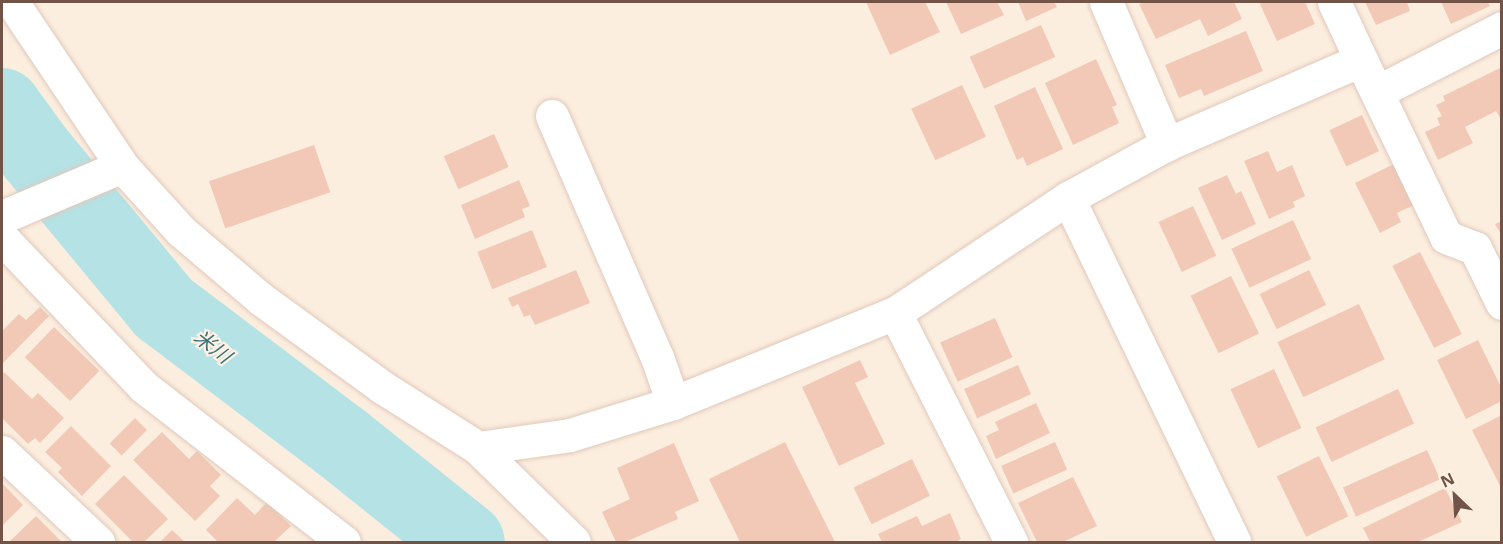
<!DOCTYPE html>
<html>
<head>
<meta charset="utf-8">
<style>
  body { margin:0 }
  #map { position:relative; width:1503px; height:544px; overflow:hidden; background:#fceedf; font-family:"Noto Sans","Noto Sans JP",sans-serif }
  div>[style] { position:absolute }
  .river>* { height:78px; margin:-39px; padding:0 39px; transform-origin:39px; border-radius:39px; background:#b4e2e5 }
  .building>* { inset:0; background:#f1c9b6; transform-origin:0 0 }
  .roads { filter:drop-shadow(0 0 2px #e0c9bb) drop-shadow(0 0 2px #e0c9bb) }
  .minor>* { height:33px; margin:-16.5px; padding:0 16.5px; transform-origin:16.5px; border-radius:16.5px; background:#fff }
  span { translate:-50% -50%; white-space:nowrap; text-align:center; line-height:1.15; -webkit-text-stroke:4.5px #fff2e5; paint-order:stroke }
  .water-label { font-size:20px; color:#3b7378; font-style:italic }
  .frame { position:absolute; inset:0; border:3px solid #725347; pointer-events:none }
  .north { position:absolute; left:1425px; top:466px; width:60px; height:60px; -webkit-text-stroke:4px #fff2e5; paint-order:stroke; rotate:335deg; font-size:16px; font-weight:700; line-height:24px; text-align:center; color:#725347 }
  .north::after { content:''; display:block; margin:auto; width:21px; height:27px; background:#725347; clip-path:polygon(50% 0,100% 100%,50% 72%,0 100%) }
</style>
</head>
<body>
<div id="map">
  <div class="river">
    <i style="left:2px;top:107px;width:54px;rotate:54deg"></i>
    <i style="left:34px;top:151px;width:204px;rotate:50.4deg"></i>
    <i style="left:164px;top:308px;width:221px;rotate:37.1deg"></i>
    <i style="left:340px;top:441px;width:161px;rotate:38.7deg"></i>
  </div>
  <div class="building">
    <i style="clip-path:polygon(866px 2px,925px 2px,940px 32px,890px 55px)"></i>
    <i style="clip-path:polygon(946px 2px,997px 2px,1004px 15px,961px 34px)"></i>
    <i style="clip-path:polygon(1018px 2px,1054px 2px,1057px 7px,1026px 21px)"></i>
    <i style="clip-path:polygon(1145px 2px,1234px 2px,1242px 19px,1208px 36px,1200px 19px,1156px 39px,1139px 4px)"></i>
    <i style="clip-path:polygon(1259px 2px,1305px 2px,1315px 24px,1277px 41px)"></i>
    <i style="clip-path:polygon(1365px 2px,1407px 2px,1410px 11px,1376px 25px)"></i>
    <i style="clip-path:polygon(1441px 2px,1488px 2px,1490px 6px,1451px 24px)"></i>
    <i style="left:1041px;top:25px;width:35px;height:78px;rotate:66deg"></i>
    <i style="clip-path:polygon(1246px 31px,1263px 71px,1204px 96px,1201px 89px,1179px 98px,1165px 65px)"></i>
    <i style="clip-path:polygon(1096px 59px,1117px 105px,1112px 107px,1119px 123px,1073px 145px,1045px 83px)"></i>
    <i style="clip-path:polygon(1502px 67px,1502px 121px,1496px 111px,1465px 127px,1473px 143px,1438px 160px,1425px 132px,1440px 125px,1437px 118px,1442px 116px,1436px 105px,1445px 101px,1443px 96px)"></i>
    <i style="left:962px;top:85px;width:57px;height:56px;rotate:65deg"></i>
    <i style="clip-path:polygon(1035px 87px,1063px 149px,1027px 166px,1023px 157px,1017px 160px,994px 106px)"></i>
    <i style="left:1362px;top:115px;width:40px;height:36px;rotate:65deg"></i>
    <i style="left:494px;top:134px;width:36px;height:55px;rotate:66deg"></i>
    <i style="left:314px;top:145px;width:50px;height:111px;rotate:71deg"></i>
    <i style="clip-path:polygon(1268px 151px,1277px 172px,1292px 165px,1305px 196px,1293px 202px,1295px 207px,1269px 219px,1244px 161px)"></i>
    <i style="clip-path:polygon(1394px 164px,1414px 205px,1397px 213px,1401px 222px,1380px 233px,1355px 183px)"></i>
    <i style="clip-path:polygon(1227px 175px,1236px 194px,1241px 191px,1256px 224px,1222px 240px,1198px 188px)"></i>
    <i style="clip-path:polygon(519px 180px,530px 206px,522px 209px,525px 217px,475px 239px,461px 205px)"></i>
    <i style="left:1193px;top:206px;width:55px;height:38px;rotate:65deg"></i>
    <i style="left:1293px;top:220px;width:43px;height:68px;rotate:65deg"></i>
    <i style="clip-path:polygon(1502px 221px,1502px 236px,1495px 224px)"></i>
    <i style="left:532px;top:230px;width:40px;height:59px;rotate:68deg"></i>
    <i style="left:1420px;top:252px;width:92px;height:31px;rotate:63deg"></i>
    <i style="clip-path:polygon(576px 270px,590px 303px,535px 325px,530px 315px,524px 317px,518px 304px,512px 307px,508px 298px)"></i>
    <i style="left:1309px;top:270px;width:39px;height:55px;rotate:64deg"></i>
    <i style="left:1231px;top:276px;width:64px;height:45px;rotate:64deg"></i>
    <i style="left:1359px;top:304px;width:61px;height:90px;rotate:65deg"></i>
    <i style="clip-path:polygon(40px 307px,49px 316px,2px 364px,2px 331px,19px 314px,26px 320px)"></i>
    <i style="left:995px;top:318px;width:43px;height:60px;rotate:66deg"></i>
    <i style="left:54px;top:327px;width:63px;height:42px;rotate:44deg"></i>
    <i style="clip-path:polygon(1478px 340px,1502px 389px,1502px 401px,1466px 419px,1437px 360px)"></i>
    <i style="clip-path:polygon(860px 360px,868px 377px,855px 383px,885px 444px,839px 466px,802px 387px)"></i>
    <i style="left:1018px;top:365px;width:32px;height:59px;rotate:66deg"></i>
    <i style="left:1274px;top:369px;width:65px;height:48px;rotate:65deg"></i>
    <i style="clip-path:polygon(4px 372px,32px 399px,38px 393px,64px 418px,40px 443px,35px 438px,28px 444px,2px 418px,2px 375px)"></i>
    <i style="left:1398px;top:389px;width:38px;height:91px;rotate:65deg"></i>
    <i style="clip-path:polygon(1036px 403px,1050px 433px,996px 459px,986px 436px,999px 430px,995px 422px)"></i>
    <i style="clip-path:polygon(1502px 415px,1502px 490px,1472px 430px)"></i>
    <i style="left:135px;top:418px;width:17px;height:36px;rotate:45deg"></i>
    <i style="clip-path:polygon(71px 426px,111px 466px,82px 496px,58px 472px,62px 468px,45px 452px)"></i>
    <i style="clip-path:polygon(162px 432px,189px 459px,197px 451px,221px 475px,210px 486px,220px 496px,195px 521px,133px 460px)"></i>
    <i style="clip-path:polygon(785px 442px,835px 542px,740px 542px,709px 479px)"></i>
    <i style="left:1055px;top:442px;width:30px;height:59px;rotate:66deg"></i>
    <i style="clip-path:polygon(674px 443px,699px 501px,675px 512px,678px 519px,625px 542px,616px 542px,602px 512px,630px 499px,617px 468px)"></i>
    <i style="left:1427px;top:450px;width:32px;height:92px;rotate:66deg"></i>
    <i style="left:1319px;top:456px;width:67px;height:47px;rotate:64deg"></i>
    <i style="left:912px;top:459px;width:41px;height:65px;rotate:64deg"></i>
    <i style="clip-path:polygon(124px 475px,168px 519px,144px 542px,133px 542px,95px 504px)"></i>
    <i style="clip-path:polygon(1073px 477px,1097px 526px,1063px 542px,1037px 542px,1018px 503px)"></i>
    <i style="clip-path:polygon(2px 483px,23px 505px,2px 526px)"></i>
    <i style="clip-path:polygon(1445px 488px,1462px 522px,1418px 542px,1370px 542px,1363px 528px)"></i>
    <i style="clip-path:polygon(237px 498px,255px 515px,267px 502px,291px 526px,274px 542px,218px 542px,206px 530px)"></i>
    <i style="clip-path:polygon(950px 513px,961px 539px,956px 542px,882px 542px,878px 534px,917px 516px,922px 526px)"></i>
    <i style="clip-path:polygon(36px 516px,62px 542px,9px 542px)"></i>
    <i style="clip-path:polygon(172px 530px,185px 542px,160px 542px)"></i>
  </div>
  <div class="roads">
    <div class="minor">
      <i style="left:12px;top:2px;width:197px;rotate:56.1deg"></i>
      <i style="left:122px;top:166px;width:88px;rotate:47.8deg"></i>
      <i style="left:181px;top:231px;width:105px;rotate:40.4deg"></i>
      <i style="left:261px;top:299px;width:150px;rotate:36deg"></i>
      <i style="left:382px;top:387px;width:114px;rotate:32.4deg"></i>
      <i style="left:478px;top:448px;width:134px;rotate:44.4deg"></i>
      <i style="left:1106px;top:2px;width:155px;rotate:66.8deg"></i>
      <i style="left:1334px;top:2px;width:64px;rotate:65deg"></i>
      <i style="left:1377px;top:92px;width:140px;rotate:-27.1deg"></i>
      <i style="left:552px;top:116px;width:263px;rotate:66.5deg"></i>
      <i style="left:657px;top:357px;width:49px;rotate:70.8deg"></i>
      <i style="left:1068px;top:198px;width:382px;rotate:64.2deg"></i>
      <i style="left:2px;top:217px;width:130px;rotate:-23deg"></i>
      <i style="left:2px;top:238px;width:206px;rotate:46.4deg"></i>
      <i style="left:144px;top:387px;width:253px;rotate:37.8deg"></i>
      <i style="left:895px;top:313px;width:257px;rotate:63.1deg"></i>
      <i style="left:478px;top:448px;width:93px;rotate:-8deg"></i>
      <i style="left:570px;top:435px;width:108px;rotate:-17.3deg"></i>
      <i style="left:673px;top:403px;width:240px;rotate:-22.1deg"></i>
      <i style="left:895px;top:313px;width:208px;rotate:-33.6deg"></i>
      <i style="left:1068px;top:198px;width:113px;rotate:-28.6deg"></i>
      <i style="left:1167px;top:144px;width:211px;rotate:-23.4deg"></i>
      <i style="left:1361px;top:60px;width:196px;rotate:64.3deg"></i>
      <i style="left:1446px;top:237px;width:31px;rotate:21deg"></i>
      <i style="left:1475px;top:248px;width:61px;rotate:63.9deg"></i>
      <i style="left:2px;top:452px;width:132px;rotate:43.2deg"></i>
    </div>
  </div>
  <div class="water-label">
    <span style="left:213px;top:346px;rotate:38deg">米川</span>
  </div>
  <div class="frame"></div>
  <div class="north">N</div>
</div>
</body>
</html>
